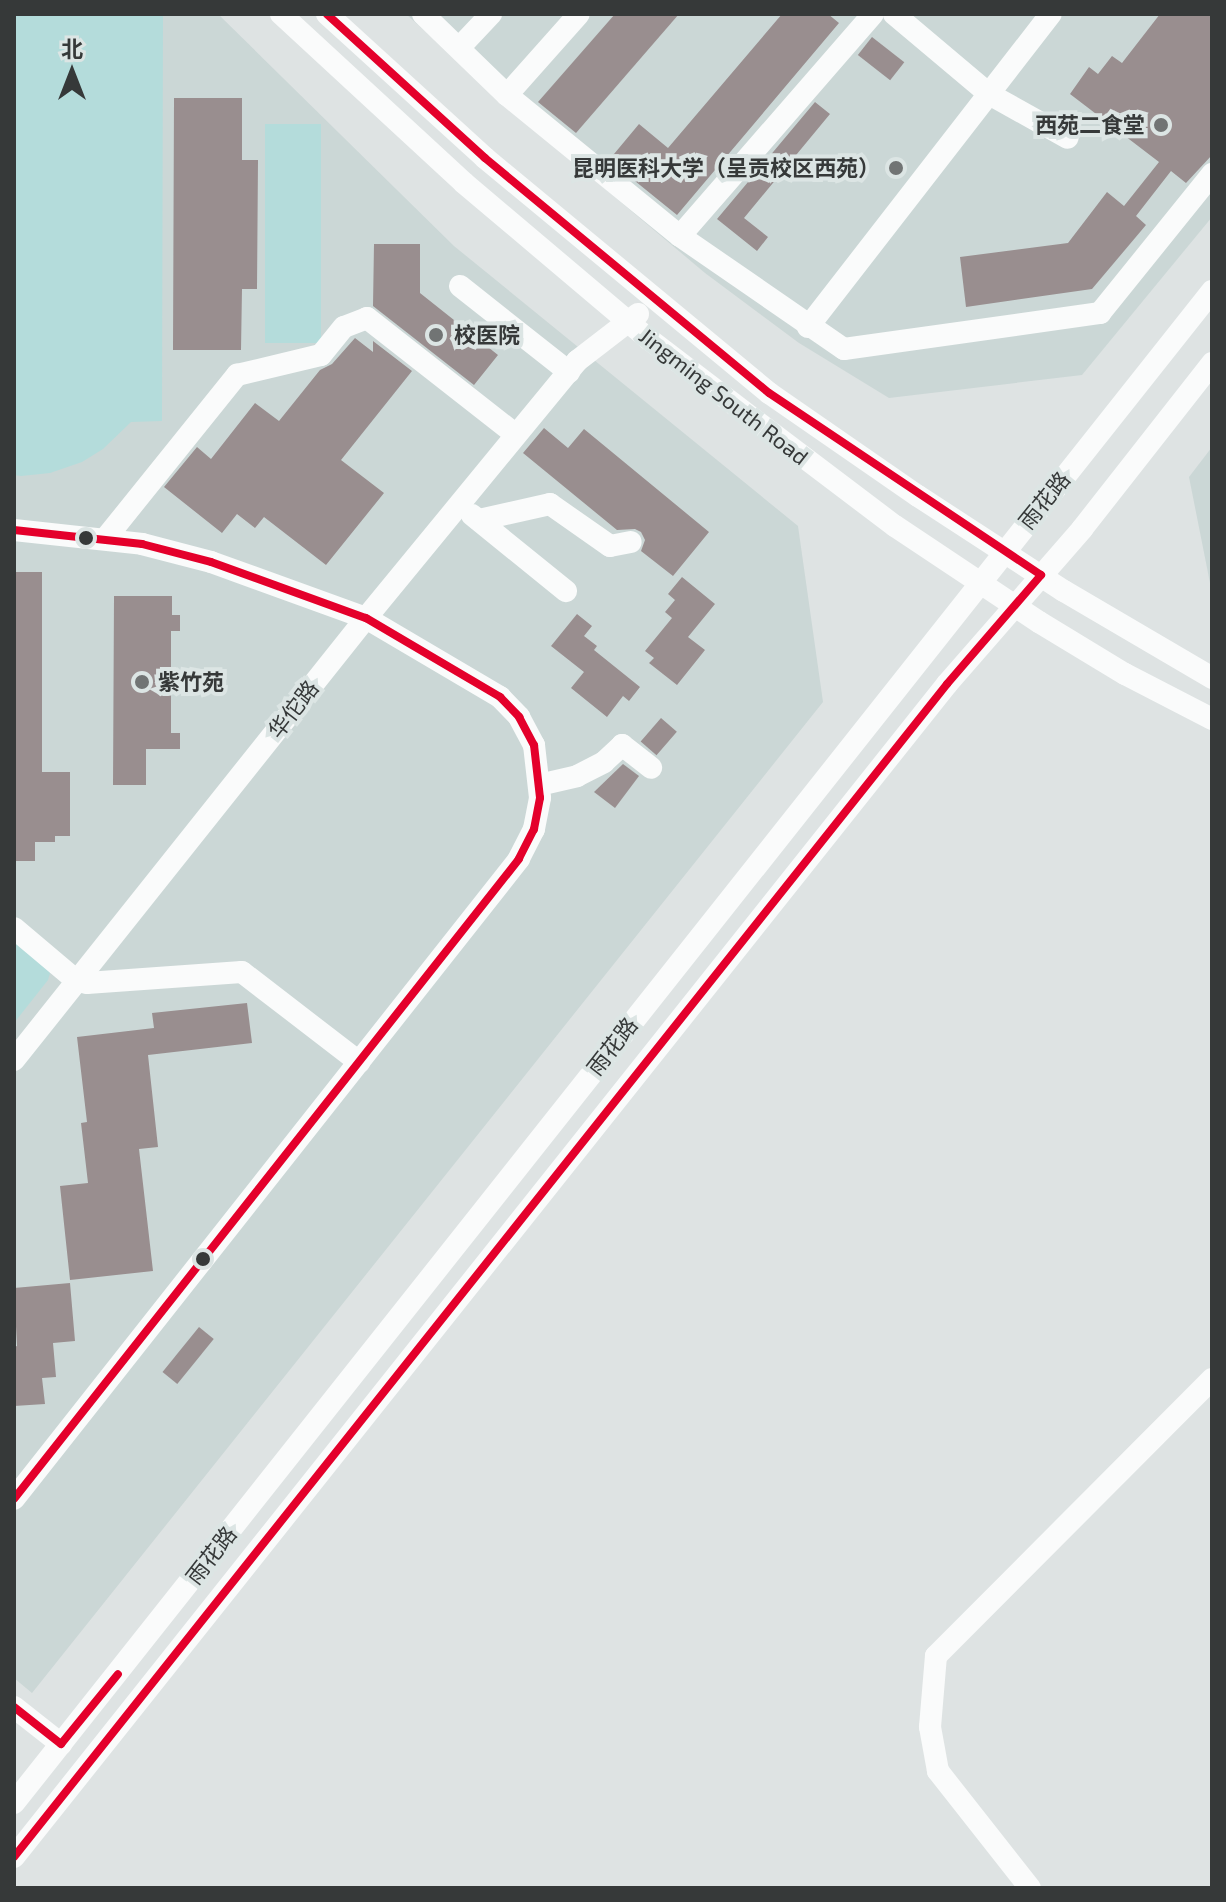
<!DOCTYPE html>
<html>
<head>
<meta charset="utf-8">
<style>
  body { margin:0 }
  #map { position:relative; width:1226px; height:1902px; overflow:hidden; background:#dee3e3; font-family:"Exo 2","Noto Sans SC",sans-serif }
  div>[style] { position:absolute }
  .built>* { inset:0; background:#cbd7d6 }
  .green>* { inset:0; background:#b4dcdb; transform-origin:0 0 }
  .building>* { inset:0; background:#998e8f; transform-origin:0 0 }
  .minor>* { height:22px; margin:-11px; padding:0 11px; transform-origin:11px; border-radius:11px; background:#fafbfb }
  .bus-1>* { height:8px; margin:-4px; padding:0 4px; transform-origin:4px; border-radius:4px; background:#e4002b }
  .dots>* { width:22px; height:22px; translate:-50% -50%; box-sizing:border-box; border:4px solid #dce5e4; border-radius:50% }
  span { translate:-50% -50%; white-space:nowrap; text-align:center; line-height:1.15; -webkit-text-stroke:8px #dce5e4; paint-order:stroke }
  .poi-label { font-size:22px; color:#363939; font-weight:700 }
  .right { translate:-100% -50%; text-align:right }
  .left { translate:0 -50%; text-align:left }
  .street-label { font-size:22px; color:#363939 }
  .frame { position:absolute; inset:0; border:16px solid #363939; pointer-events:none }
  .north { position:absolute; left:32px; top:32px; width:80px; height:80px; -webkit-text-stroke:6px #dce5e4; paint-order:stroke; rotate:0deg; font-size:22px; font-weight:700; line-height:32px; text-align:center; color:#363939 }
  .north::after { content:''; display:block; margin:auto; width:28px; height:36px; background:#363939; clip-path:polygon(50% 0,100% 100%,50% 72%,0 100%) }
</style>
</head>
<body>
<div id="map">
  <div class="built">
    <i style="clip-path:polygon(14px 14px,218px 14px,454px 246px,798px 526px,823px 702px,32px 1693px,14px 1678px)"></i>
    <i style="clip-path:polygon(406px 14px,1212px 14px,1212px 217px,1082px 375px,889px 398px,799px 343px,705px 273px,521px 118px)"></i>
    <i style="clip-path:polygon(1212px 447px,1212px 593px,1189px 477px)"></i>
  </div>
  <div class="green">
    <i style="clip-path:polygon(14px 14px,163px 14px,162px 421px,131px 422px,103px 449px,82px 462px,50px 473px,21px 476px,14px 475px)"></i>
    <i style="left:265px;top:124px;width:56px;height:219px"></i>
    <i style="clip-path:polygon(14px 941px,46px 965px,50px 973px,48px 980px,14px 1023px)"></i>
  </div>
  <div class="building">
    <i style="clip-path:polygon(615px 14px,679px 14px,576px 133px,538px 102px)"></i>
    <i style="clip-path:polygon(782px 14px,828px 14px,839px 23px,677px 215px,609px 160px,639px 124px,668px 148px)"></i>
    <i style="clip-path:polygon(1160px 14px,1212px 14px,1212px 155px,1186px 183px,1171px 171px,1136px 216px,1146px 225px,1092px 289px,966px 307px,960px 257px,1068px 243px,1107px 192px,1124px 206px,1159px 162px,1070px 94px,1089px 67px,1098px 74px,1112px 56px,1122px 63px)"></i>
    <i style="left:872px;top:37px;width:41px;height:23px;rotate:38deg"></i>
    <i style="clip-path:polygon(174px 98px,242px 98px,242px 160px,258px 160px,257px 289px,242px 289px,241px 350px,173px 350px)"></i>
    <i style="clip-path:polygon(815px 102px,830px 114px,744px 218px,768px 237px,757px 251px,717px 219px)"></i>
    <i style="clip-path:polygon(374px 244px,420px 244px,420px 293px,498px 355px,474px 385px,373px 306px)"></i>
    <i style="clip-path:polygon(355px 338px,373px 352px,373px 341px,412px 371px,341px 460px,384px 493px,326px 565px,264px 517px,255px 528px,237px 514px,222px 533px,164px 487px,197px 447px,211px 459px,255px 403px,279px 421px,320px 370px,332px 364px)"></i>
    <i style="clip-path:polygon(544px 428px,568px 448px,584px 429px,709px 532px,673px 576px,641px 551px,645px 540px,641px 532px,635px 529px,617px 530px,523px 453px)"></i>
    <i style="clip-path:polygon(14px 572px,42px 572px,42px 772px,70px 772px,70px 836px,55px 836px,55px 842px,35px 842px,35px 861px,14px 861px)"></i>
    <i style="clip-path:polygon(682px 577px,715px 604px,688px 637px,705px 650px,677px 685px,649px 663px,654px 658px,645px 651px,672px 618px,665px 612px,675px 600px,668px 594px)"></i>
    <i style="clip-path:polygon(114px 596px,172px 596px,172px 615px,180px 615px,180px 631px,171px 631px,171px 733px,180px 733px,180px 749px,146px 749px,146px 785px,113px 785px)"></i>
    <i style="clip-path:polygon(577px 614px,592px 626px,584px 636px,597px 646px,594px 650px,640px 687px,629px 701px,623px 696px,607px 717px,571px 688px,584px 672px,551px 646px)"></i>
    <i style="left:661px;top:718px;width:21px;height:31px;rotate:41deg"></i>
    <i style="clip-path:polygon(623px 764px,639px 776px,615px 808px,594px 792px)"></i>
    <i style="clip-path:polygon(247px 1003px,252px 1043px,148px 1055px,158px 1147px,139px 1149px,153px 1271px,70px 1280px,60px 1186px,88px 1183px,81px 1123px,87px 1122px,77px 1037px,154px 1028px,152px 1013px)"></i>
    <i style="clip-path:polygon(70px 1283px,75px 1341px,53px 1343px,56px 1377px,42px 1378px,45px 1404px,14px 1406px,14px 1347px,17px 1346px,14px 1288px)"></i>
    <i style="left:199px;top:1327px;width:19px;height:58px;rotate:39deg"></i>
  </div>
  <div class="minor">
    <i style="left:281px;top:14px;width:249px;rotate:42.7deg"></i>
    <i style="left:464px;top:183px;width:243px;rotate:40.2deg"></i>
    <i style="left:650px;top:340px;width:128px;rotate:37.4deg"></i>
    <i style="left:752px;top:418px;width:179px;rotate:37.1deg"></i>
    <i style="left:895px;top:526px;width:173px;rotate:33.7deg"></i>
    <i style="left:1039px;top:622px;width:100px;rotate:31.2deg"></i>
    <i style="left:1125px;top:674px;width:98px;rotate:27.3deg"></i>
    <i style="left:327px;top:14px;width:214px;rotate:42.3deg"></i>
    <i style="left:485px;top:158px;width:369px;rotate:39.6deg"></i>
    <i style="left:769px;top:393px;width:181px;rotate:34.7deg"></i>
    <i style="left:918px;top:496px;width:174px;rotate:33.1deg"></i>
    <i style="left:1064px;top:591px;width:172px;rotate:30.4deg"></i>
    <i style="left:423px;top:14px;width:117px;rotate:44deg"></i>
    <i style="left:507px;top:95px;width:223px;rotate:39.2deg"></i>
    <i style="left:680px;top:236px;width:199px;rotate:34.6deg"></i>
    <i style="left:844px;top:349px;width:259px;rotate:-8deg"></i>
    <i style="left:1100px;top:313px;width:179px;rotate:-51.1deg"></i>
    <i style="left:894px;top:14px;width:124px;rotate:40.1deg"></i>
    <i style="left:989px;top:94px;width:90px;rotate:29.1deg"></i>
    <i style="left:459px;top:48px;width:47px;rotate:-46.7deg"></i>
    <i style="left:507px;top:95px;width:108px;rotate:-48.4deg"></i>
    <i style="left:680px;top:236px;width:294px;rotate:-49deg"></i>
    <i style="left:460px;top:286px;width:139px;rotate:38.3deg"></i>
    <i style="left:808px;top:327px;width:396px;rotate:-52.2deg"></i>
    <i style="left:472px;top:515px;width:121px;rotate:39deg"></i>
    <i style="left:479px;top:520px;width:73px;rotate:-12.7deg"></i>
    <i style="left:550px;top:504px;width:73px;rotate:35deg"></i>
    <i style="left:610px;top:546px;width:21px;rotate:-11deg"></i>
    <i style="left:14px;top:530px;width:129px;rotate:6.2deg"></i>
    <i style="left:142px;top:544px;width:71px;rotate:14.6deg"></i>
    <i style="left:211px;top:562px;width:165px;rotate:19.9deg"></i>
    <i style="left:366px;top:618px;width:156px;rotate:30.5deg"></i>
    <i style="left:500px;top:697px;width:28px;rotate:46deg"></i>
    <i style="left:519px;top:717px;width:32px;rotate:62deg"></i>
    <i style="left:534px;top:745px;width:53px;rotate:83.5deg"></i>
    <i style="left:540px;top:798px;width:32px;rotate:101deg"></i>
    <i style="left:534px;top:829px;width:34px;rotate:117deg"></i>
    <i style="left:519px;top:859px;width:815px;rotate:128.28deg"></i>
    <i style="left:105px;top:539px;width:211px;rotate:-51.2deg"></i>
    <i style="left:237px;top:375px;width:86px;rotate:-13.4deg"></i>
    <i style="left:321px;top:355px;width:36px;rotate:-51deg"></i>
    <i style="left:344px;top:327px;width:25px;rotate:-21deg"></i>
    <i style="left:367px;top:318px;width:189px;rotate:38.1deg"></i>
    <i style="left:539px;top:785px;width:39px;rotate:-13deg"></i>
    <i style="left:577px;top:776px;width:30px;rotate:-27deg"></i>
    <i style="left:604px;top:762px;width:25px;rotate:-43deg"></i>
    <i style="left:622px;top:745px;width:37px;rotate:38deg"></i>
    <i style="left:14px;top:928px;width:82px;rotate:40.1deg"></i>
    <i style="left:77px;top:981px;width:10px;rotate:11deg"></i>
    <i style="left:87px;top:983px;width:155px;rotate:-4.1deg"></i>
    <i style="left:242px;top:972px;width:148px;rotate:37.6deg"></i>
    <i style="left:14px;top:1060px;width:565px;rotate:-51.47deg"></i>
    <i style="left:366px;top:618px;width:333px;rotate:-50.6deg"></i>
    <i style="left:577px;top:361px;width:77px;rotate:-37.6deg"></i>
    <i style="left:14px;top:1707px;width:60px;rotate:38.2deg"></i>
    <i style="left:14px;top:1803px;width:1929px;rotate:-51.61deg"></i>
    <i style="left:14px;top:1857px;width:1499px;rotate:-51.5deg"></i>
    <i style="left:947px;top:684px;width:206px;rotate:-48.9deg"></i>
    <i style="left:1082px;top:529px;width:211px;rotate:-51.9deg"></i>
    <i style="left:1030px;top:1888px;width:149px;rotate:-128.2deg"></i>
    <i style="left:938px;top:1771px;width:45px;rotate:-100.3deg"></i>
    <i style="left:930px;top:1727px;width:71px;rotate:-85.2deg"></i>
    <i style="left:936px;top:1656px;width:391px;rotate:-45.1deg"></i>
  </div>
  <div class="bus-1">
    <i style="left:14px;top:530px;width:129px;rotate:6.2deg"></i>
    <i style="left:142px;top:544px;width:71px;rotate:14.6deg"></i>
    <i style="left:211px;top:562px;width:165px;rotate:19.9deg"></i>
    <i style="left:366px;top:618px;width:156px;rotate:30.5deg"></i>
    <i style="left:500px;top:697px;width:28px;rotate:46deg"></i>
    <i style="left:519px;top:717px;width:32px;rotate:62deg"></i>
    <i style="left:534px;top:745px;width:53px;rotate:83.5deg"></i>
    <i style="left:540px;top:798px;width:32px;rotate:101deg"></i>
    <i style="left:534px;top:829px;width:34px;rotate:117deg"></i>
    <i style="left:519px;top:859px;width:815px;rotate:128.28deg"></i>
    <i style="left:14px;top:1707px;width:60px;rotate:38.2deg"></i>
    <i style="left:61px;top:1744px;width:90px;rotate:-50.8deg"></i>
    <i style="left:14px;top:1857px;width:1499px;rotate:-51.5deg"></i>
    <i style="left:947px;top:684px;width:144px;rotate:-49.2deg"></i>
    <i style="left:1041px;top:575px;width:327px;rotate:-146.2deg"></i>
    <i style="left:769px;top:393px;width:369px;rotate:-140.4deg"></i>
    <i style="left:485px;top:158px;width:214px;rotate:-137.7deg"></i>
  </div>
  <div class="dots">
    <i style="left:1161px;top:125px;background:#717474"></i>
    <i style="left:896px;top:168px;background:#717474"></i>
    <i style="left:436px;top:335px;background:#717474"></i>
    <i style="left:86px;top:538px;background:#363939"></i>
    <i style="left:142px;top:682px;background:#717474"></i>
    <i style="left:203px;top:1259px;background:#363939"></i>
  </div>
  <div class="poi-label">
    <span class="right" style="left:1145px;top:125px">西苑二食堂</span>
    <span class="right" style="left:880px;top:168px">昆明医科大学（呈贡校区西苑）</span>
    <span class="left" style="left:454px;top:335px">校医院</span>
    <span class="left" style="left:158px;top:682px">紫竹苑</span>
  </div>
  <div class="street-label">
    <span style="left:724px;top:396px;rotate:38deg">Jingming South Road</span>
    <span style="left:1044px;top:500px;rotate:-51deg">雨花路</span>
    <span style="left:293px;top:709px;rotate:-52deg">华佗路</span>
    <span style="left:612px;top:1046px;rotate:-52deg">雨花路</span>
    <span style="left:211px;top:1555px;rotate:-52deg">雨花路</span>
  </div>
  <div class="frame"></div>
  <div class="north">北</div>
</div>
</body>
</html>
